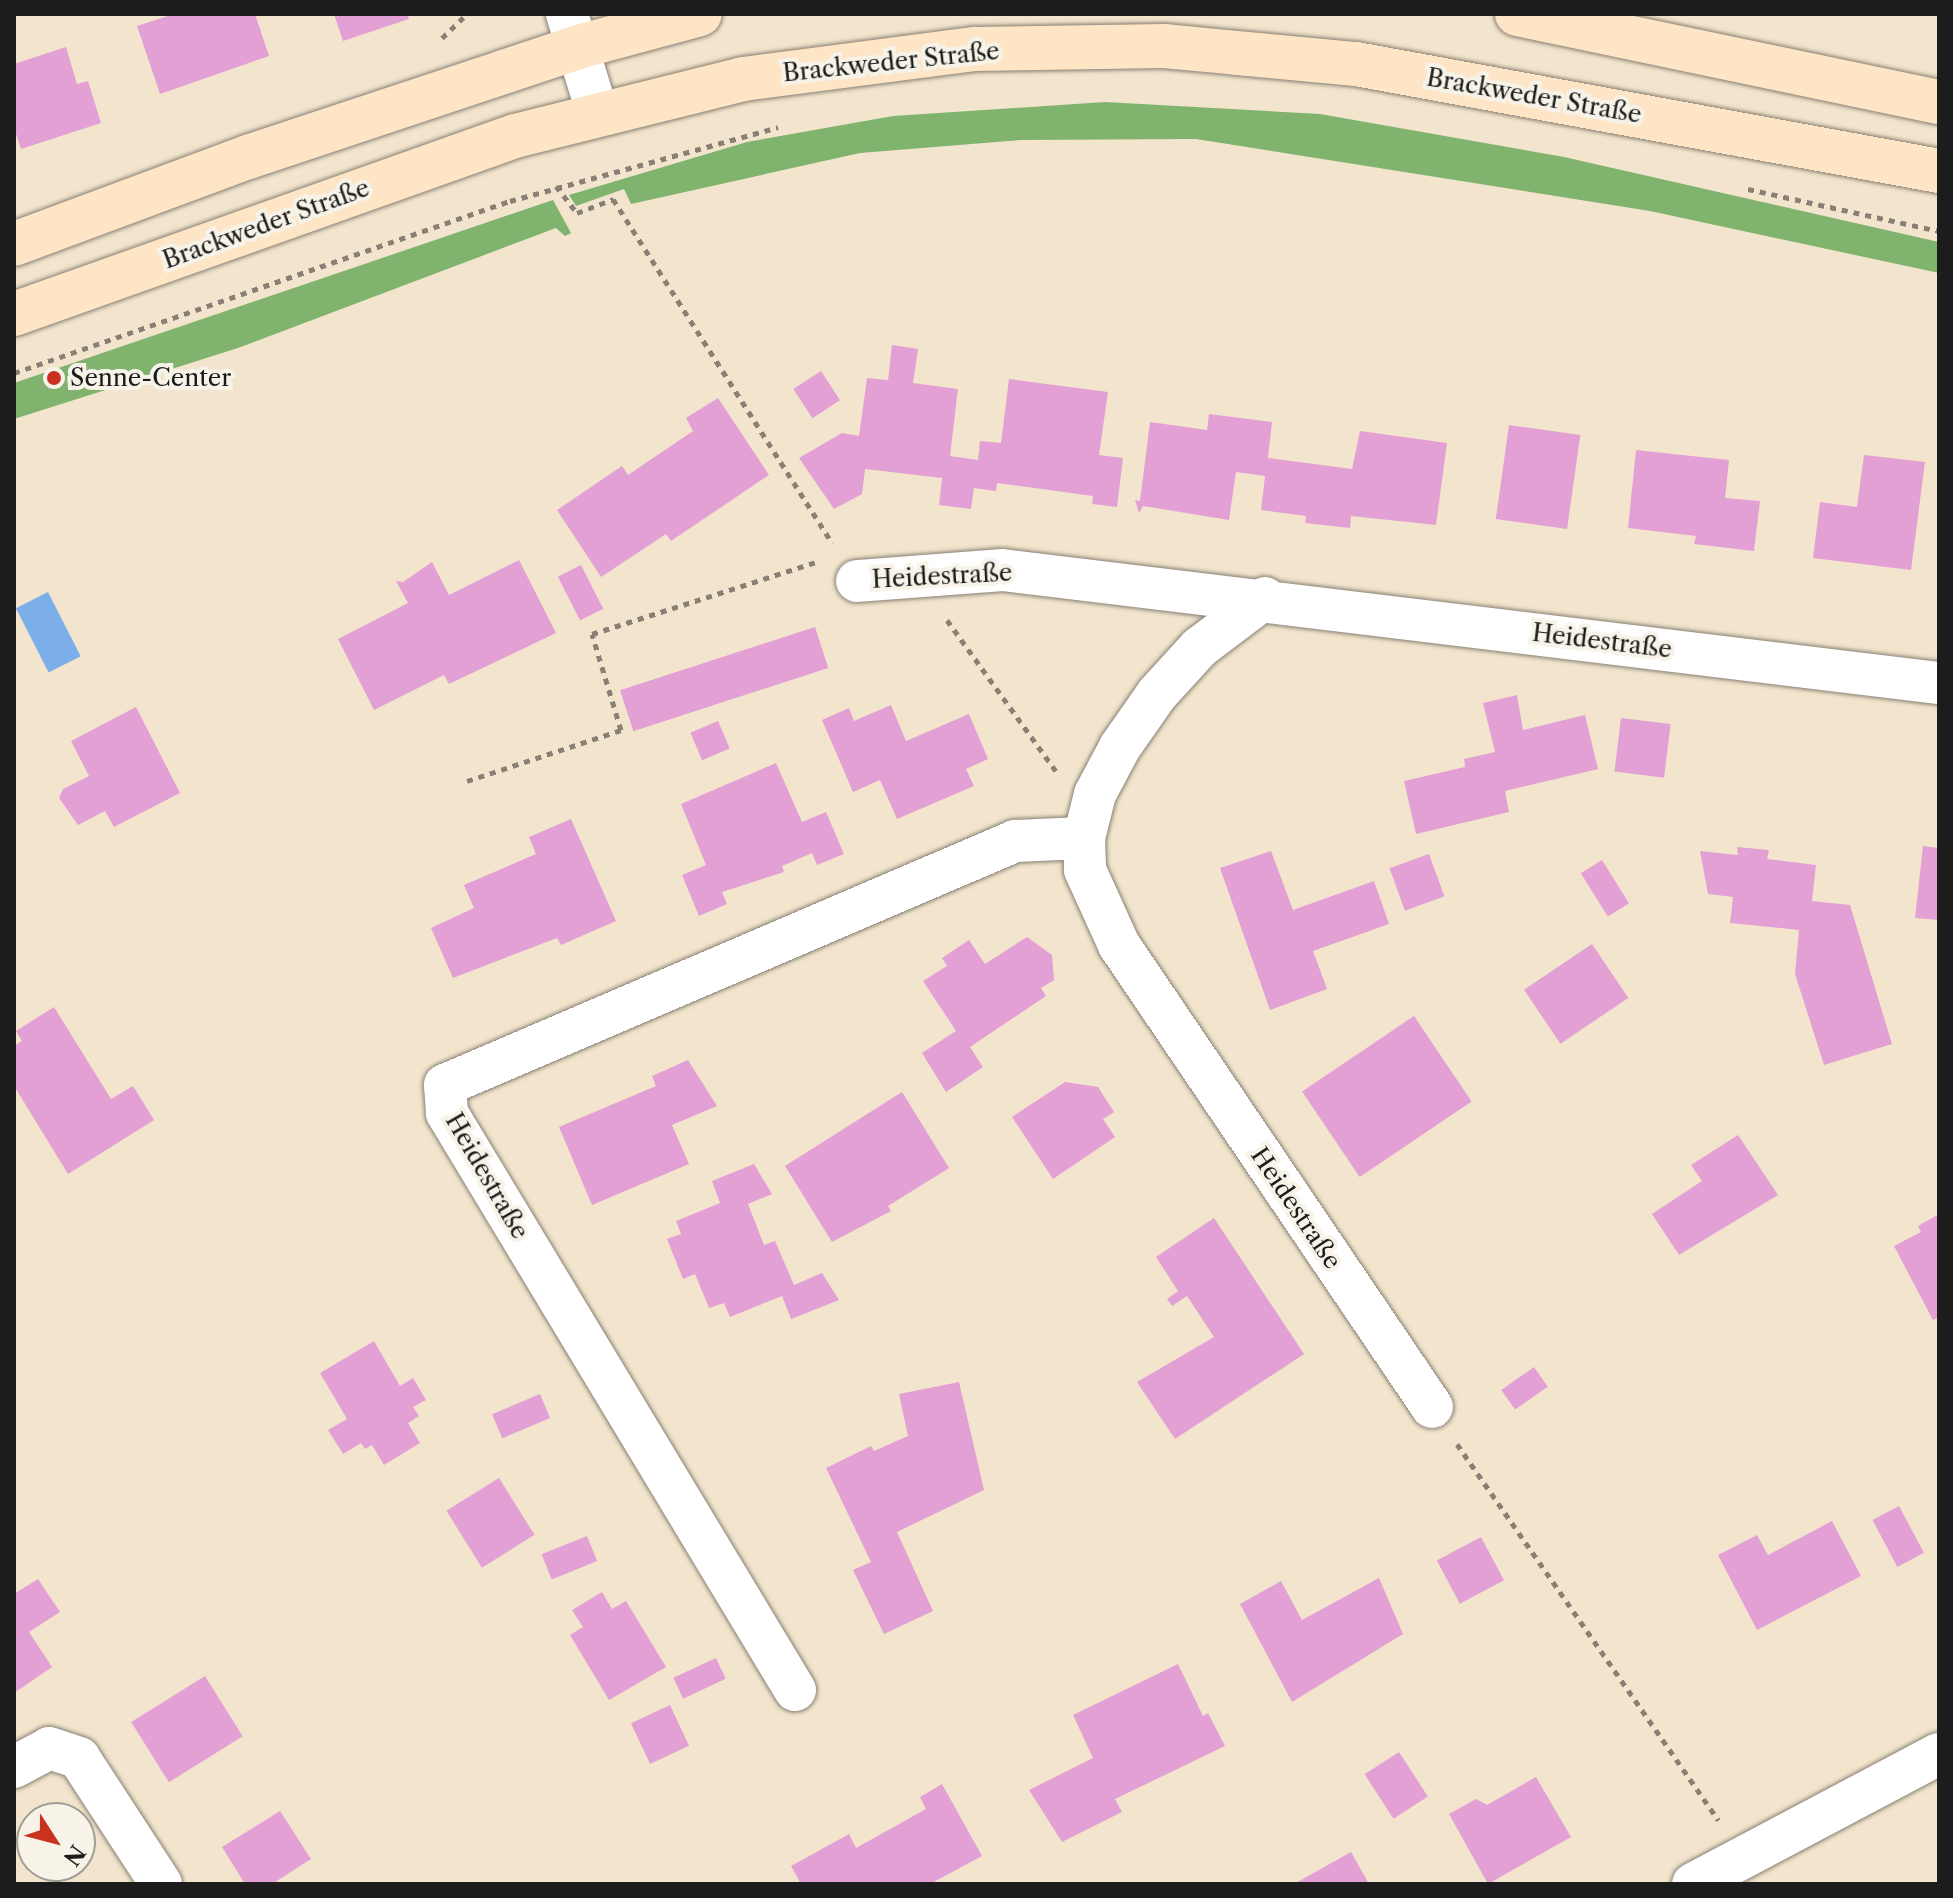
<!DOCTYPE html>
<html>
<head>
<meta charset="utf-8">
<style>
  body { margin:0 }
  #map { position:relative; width:1953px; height:1898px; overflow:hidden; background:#f3e5cd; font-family:"Libre Caslon Text",serif }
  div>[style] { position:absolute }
  .forest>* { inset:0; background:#80b36e }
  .water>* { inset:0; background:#7cafe9; transform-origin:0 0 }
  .building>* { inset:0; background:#e2a0d4; transform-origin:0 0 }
  .path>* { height:5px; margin-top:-2.5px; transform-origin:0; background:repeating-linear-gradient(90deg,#888074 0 6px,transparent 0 12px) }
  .roads { filter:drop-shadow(0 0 2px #888074) drop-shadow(0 0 2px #888074) }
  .minor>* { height:42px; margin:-21px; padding:0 21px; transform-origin:21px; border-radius:21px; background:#fff }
  .secondary>* { height:44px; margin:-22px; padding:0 22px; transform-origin:22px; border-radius:22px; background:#fde5c5 }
  .dots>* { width:22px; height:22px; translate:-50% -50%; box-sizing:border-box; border:4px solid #f7f3e8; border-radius:50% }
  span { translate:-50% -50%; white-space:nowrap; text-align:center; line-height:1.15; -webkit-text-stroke:8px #f7f3e8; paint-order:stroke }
  .street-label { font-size:24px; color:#1c1c1c }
  .poi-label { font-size:24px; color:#1c1c1c }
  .left { translate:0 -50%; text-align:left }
  .frame { position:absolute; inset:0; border:16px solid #1c1c1c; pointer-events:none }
  .north { position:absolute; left:16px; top:1802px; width:80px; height:80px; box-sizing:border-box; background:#f7f3e8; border:2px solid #9f9d96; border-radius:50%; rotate:126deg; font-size:22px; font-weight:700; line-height:32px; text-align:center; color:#1c1c1c }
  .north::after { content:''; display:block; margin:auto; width:28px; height:36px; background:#c8321e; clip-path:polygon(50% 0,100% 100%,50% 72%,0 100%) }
</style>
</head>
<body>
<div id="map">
  <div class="forest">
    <i style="clip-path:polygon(1105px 102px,1320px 114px,1564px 157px,1939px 242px,1939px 273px,1650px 211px,1196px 139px,1020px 140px,860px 153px,631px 204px,624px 189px,576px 206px,569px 195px,747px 142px,893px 116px)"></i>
    <i style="clip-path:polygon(553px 200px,571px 233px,565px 236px,556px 228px,238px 348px,14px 419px,14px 383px)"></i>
  </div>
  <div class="water">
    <i style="left:48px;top:592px;width:72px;height:36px;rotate:63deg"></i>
  </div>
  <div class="building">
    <i style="clip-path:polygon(174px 14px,255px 14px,269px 56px,160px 94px,137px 26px)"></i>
    <i style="clip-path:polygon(334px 14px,407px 14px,409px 19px,343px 41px)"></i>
    <i style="clip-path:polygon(66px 47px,77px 84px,88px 81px,101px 123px,21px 149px,14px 128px,14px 64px)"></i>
    <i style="clip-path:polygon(892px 345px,918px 349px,913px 383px,958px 389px,950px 456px,978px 460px,980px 441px,1001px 443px,1009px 379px,1108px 392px,1099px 455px,1123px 458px,1117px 507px,1092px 504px,1093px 496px,997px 483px,996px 491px,974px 488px,971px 509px,939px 505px,942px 478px,865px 469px,862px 494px,834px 509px,799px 458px,842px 433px,859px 436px,867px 378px,888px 380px)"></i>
    <i style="left:821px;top:371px;width:35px;height:33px;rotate:57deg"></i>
    <i style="clip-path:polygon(718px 398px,769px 475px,671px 541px,666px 534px,601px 577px,557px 510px,622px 466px,628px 475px,693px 431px,686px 418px)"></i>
    <i style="clip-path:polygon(1209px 414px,1272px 422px,1268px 458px,1352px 469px,1360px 431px,1447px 443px,1436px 525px,1351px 516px,1350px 528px,1305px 523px,1306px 516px,1261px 510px,1265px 476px,1236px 472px,1229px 520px,1143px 506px,1139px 513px,1135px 500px,1140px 501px,1150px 422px,1207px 430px)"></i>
    <i style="left:1509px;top:425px;width:72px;height:95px;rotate:8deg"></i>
    <i style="clip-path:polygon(1636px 450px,1729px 460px,1725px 498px,1760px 501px,1754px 551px,1694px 544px,1696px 536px,1628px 528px)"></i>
    <i style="clip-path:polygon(1864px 455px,1925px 462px,1911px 570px,1813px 558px,1820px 502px,1857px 507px)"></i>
    <i style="clip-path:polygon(519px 560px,556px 633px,449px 684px,444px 675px,374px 710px,338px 639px,408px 603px,396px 581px,403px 582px,432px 562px,449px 595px)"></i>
    <i style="left:581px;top:565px;width:49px;height:26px;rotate:63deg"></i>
    <i style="left:815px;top:627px;width:43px;height:205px;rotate:72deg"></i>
    <i style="clip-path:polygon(1517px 695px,1523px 730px,1585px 715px,1598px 769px,1505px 791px,1509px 812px,1416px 834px,1404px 781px,1465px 767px,1464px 759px,1495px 752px,1483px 703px)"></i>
    <i style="clip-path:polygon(891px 705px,906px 741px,969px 714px,988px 759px,966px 769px,974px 786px,897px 819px,880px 780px,853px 792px,822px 720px,849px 708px,854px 721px)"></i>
    <i style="clip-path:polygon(136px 707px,180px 793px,114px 827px,105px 811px,78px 825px,59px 798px,63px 789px,89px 776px,71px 741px)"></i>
    <i style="left:1621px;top:718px;width:50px;height:54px;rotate:7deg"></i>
    <i style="left:718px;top:721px;width:30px;height:30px;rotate:67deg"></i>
    <i style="clip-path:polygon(776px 763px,802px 822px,826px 812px,844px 854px,817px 865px,812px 853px,782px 866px,784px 872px,722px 892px,727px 904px,699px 916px,682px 875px,706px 865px,681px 804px)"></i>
    <i style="clip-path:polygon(571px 819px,616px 921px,561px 945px,557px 938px,453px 978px,431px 928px,474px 908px,464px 885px,536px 854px,529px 837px)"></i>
    <i style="clip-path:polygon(1923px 846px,1939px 848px,1939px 920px,1915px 918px)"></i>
    <i style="clip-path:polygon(1737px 847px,1769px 850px,1767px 859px,1816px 865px,1812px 901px,1850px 905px,1892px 1044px,1824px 1065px,1795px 974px,1799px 930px,1730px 923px,1733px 897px,1708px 894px,1700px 851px,1738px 855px)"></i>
    <i style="clip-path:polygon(1271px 851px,1293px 910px,1374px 881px,1389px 924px,1313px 951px,1327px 989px,1270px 1010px,1220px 868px)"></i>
    <i style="left:1429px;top:854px;width:45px;height:42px;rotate:70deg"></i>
    <i style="left:1602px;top:860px;width:51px;height:25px;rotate:58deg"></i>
    <i style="clip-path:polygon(1027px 937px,1052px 955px,1054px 980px,1041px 988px,1046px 996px,970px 1047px,983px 1067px,946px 1092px,922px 1053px,956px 1031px,923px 981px,947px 966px,942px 958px,969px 940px,985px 964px)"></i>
    <i style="left:1592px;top:944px;width:65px;height:82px;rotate:56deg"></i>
    <i style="clip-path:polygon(54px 1007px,111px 1099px,133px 1086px,154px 1120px,68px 1174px,14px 1086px,14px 1046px,22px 1041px,16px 1031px)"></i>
    <i style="left:1414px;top:1016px;width:103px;height:135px;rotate:56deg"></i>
    <i style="clip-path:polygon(688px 1060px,717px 1106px,672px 1125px,689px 1164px,592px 1205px,559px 1127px,656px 1086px,652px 1076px)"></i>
    <i style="clip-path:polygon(1065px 1082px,1098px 1087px,1114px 1112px,1103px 1119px,1115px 1137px,1053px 1179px,1012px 1117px)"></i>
    <i style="clip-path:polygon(902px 1092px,949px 1168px,888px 1206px,891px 1211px,832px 1242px,785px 1166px)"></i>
    <i style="clip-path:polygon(1738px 1135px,1778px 1195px,1679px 1255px,1652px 1214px,1702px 1181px,1691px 1165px)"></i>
    <i style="clip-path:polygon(754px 1164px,772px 1194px,748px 1204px,764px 1245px,775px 1241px,794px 1285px,822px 1273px,839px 1300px,791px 1319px,782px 1296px,730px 1317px,724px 1303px,709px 1308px,695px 1274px,683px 1279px,667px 1239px,681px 1234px,676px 1221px,720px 1203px,712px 1181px)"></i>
    <i style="clip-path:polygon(1939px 1214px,1939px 1317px,1933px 1320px,1894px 1246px,1921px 1232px,1918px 1226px)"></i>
    <i style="clip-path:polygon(1214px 1218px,1304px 1354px,1175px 1439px,1137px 1382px,1214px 1337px,1187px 1296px,1172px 1306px,1167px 1299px,1178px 1291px,1156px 1257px)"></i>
    <i style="clip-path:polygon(374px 1341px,400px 1386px,413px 1378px,426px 1400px,413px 1407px,419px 1416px,408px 1423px,420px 1443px,384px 1465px,372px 1445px,365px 1449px,361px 1443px,343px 1454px,328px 1430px,347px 1419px,320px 1373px)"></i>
    <i style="left:1534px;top:1367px;width:24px;height:40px;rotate:55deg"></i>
    <i style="clip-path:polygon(959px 1382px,984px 1490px,897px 1532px,933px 1611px,884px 1634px,853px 1570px,871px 1562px,826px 1468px,871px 1446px,874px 1451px,908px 1436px,899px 1394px)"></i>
    <i style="left:540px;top:1394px;width:26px;height:52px;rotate:67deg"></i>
    <i style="left:499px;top:1478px;width:67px;height:62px;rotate:58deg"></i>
    <i style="left:1899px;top:1506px;width:53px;height:30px;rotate:62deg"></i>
    <i style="clip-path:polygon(1832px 1521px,1861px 1576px,1757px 1630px,1718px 1555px,1757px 1535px,1768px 1555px)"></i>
    <i style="left:587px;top:1536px;width:27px;height:49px;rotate:68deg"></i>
    <i style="left:1481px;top:1537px;width:49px;height:50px;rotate:62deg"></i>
    <i style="clip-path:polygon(1379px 1578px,1403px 1634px,1292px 1702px,1240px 1604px,1281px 1581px,1302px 1620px)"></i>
    <i style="clip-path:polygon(38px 1579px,60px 1612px,29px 1632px,52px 1667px,14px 1693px,14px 1594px)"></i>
    <i style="clip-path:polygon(602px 1592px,612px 1609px,626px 1601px,666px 1667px,609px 1700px,570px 1635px,583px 1627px,572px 1610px)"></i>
    <i style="left:716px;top:1658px;width:23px;height:47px;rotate:65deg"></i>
    <i style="clip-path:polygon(1178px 1664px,1203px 1716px,1208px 1713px,1225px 1746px,1115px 1799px,1122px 1812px,1062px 1842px,1029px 1790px,1093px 1758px,1073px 1715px)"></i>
    <i style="left:205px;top:1676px;width:71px;height:87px;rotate:58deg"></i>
    <i style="left:670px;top:1705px;width:45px;height:43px;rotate:65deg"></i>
    <i style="left:1399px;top:1752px;width:53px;height:41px;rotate:57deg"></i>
    <i style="clip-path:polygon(1536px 1777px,1571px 1837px,1488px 1884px,1449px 1814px,1476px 1799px,1487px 1805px)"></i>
    <i style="clip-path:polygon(942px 1784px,982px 1856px,930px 1884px,801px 1884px,791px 1866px,849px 1834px,856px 1848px,926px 1809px,920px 1797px)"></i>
    <i style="clip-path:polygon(280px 1811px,311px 1859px,272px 1884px,245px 1884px,222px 1847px)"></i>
    <i style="clip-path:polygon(1351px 1852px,1369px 1884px,1294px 1884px)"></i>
  </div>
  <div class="path">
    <i style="left:442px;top:38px;width:35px;rotate:-44deg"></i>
    <i style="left:556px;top:186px;width:34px;rotate:52deg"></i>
    <i style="left:577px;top:213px;width:39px;rotate:-21deg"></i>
    <i style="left:613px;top:199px;width:408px;rotate:57.5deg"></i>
    <i style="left:1748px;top:189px;width:196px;rotate:12.4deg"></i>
    <i style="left:14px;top:373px;width:525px;rotate:-19.13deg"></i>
    <i style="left:510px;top:201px;width:278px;rotate:-15.4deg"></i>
    <i style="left:947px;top:620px;width:186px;rotate:54.2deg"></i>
    <i style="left:467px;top:781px;width:162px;rotate:-18.3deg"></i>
    <i style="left:621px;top:730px;width:100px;rotate:-106.8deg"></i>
    <i style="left:592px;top:634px;width:235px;rotate:-17.8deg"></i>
    <i style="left:1457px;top:1444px;width:458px;rotate:55.2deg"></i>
  </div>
  <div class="roads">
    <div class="minor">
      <i style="left:567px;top:14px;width:106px;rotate:72.9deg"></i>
      <i style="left:857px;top:581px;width:145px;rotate:-4.3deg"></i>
      <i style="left:1002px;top:570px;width:944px;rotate:6.88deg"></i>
      <i style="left:1265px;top:598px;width:83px;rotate:142.9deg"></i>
      <i style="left:1199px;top:648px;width:62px;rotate:132.4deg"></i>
      <i style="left:1157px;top:694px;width:65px;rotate:124.9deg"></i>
      <i style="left:1120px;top:747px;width:53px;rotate:118deg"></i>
      <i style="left:1095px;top:794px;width:45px;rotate:104deg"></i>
      <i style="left:1084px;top:838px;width:32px;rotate:88deg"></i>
      <i style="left:1085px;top:870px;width:82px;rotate:65.6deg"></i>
      <i style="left:1119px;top:945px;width:558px;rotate:55.88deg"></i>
      <i style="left:795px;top:1690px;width:674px;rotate:-121.1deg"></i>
      <i style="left:447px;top:1113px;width:28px;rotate:-94deg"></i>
      <i style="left:445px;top:1085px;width:620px;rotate:-23.17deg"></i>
      <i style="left:1015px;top:841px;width:69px;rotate:-2.5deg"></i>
      <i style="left:14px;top:1767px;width:40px;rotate:-28deg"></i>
      <i style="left:49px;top:1748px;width:32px;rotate:18deg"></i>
      <i style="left:79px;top:1758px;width:150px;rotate:56.9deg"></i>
      <i style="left:1693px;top:1884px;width:278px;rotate:-27.9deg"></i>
    </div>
    <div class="secondary">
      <i style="left:1517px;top:14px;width:431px;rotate:11.8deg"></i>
      <i style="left:14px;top:244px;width:250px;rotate:-20.4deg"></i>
      <i style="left:248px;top:157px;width:348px;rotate:-18.4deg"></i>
      <i style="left:578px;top:47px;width:126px;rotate:-15.1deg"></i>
      <i style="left:14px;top:314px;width:532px;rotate:-19.56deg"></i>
      <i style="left:515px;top:136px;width:235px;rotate:-14deg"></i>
      <i style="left:743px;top:79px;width:234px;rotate:-7.4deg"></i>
      <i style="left:975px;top:49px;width:189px;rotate:-0.9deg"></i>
      <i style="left:1164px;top:46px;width:193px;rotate:5.4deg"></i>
      <i style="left:1356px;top:64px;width:593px;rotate:10.4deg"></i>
    </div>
  </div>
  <div class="dots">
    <i style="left:54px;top:378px;background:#c8321e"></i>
  </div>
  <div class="street-label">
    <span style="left:891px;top:62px;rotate:-6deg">Brackweder Straße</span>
    <span style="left:1534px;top:96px;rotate:10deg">Brackweder Straße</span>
    <span style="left:266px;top:224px;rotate:-20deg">Brackweder Straße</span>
    <span style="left:942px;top:576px;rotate:-3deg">Heidestraße</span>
    <span style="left:1602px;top:641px;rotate:7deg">Heidestraße</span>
    <span style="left:487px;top:1176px;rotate:60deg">Heidestraße</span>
    <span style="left:1296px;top:1208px;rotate:56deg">Heidestraße</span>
  </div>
  <div class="poi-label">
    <span class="left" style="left:70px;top:378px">Senne-Center</span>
  </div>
  <div class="frame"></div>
  <div class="north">N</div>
</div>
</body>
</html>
